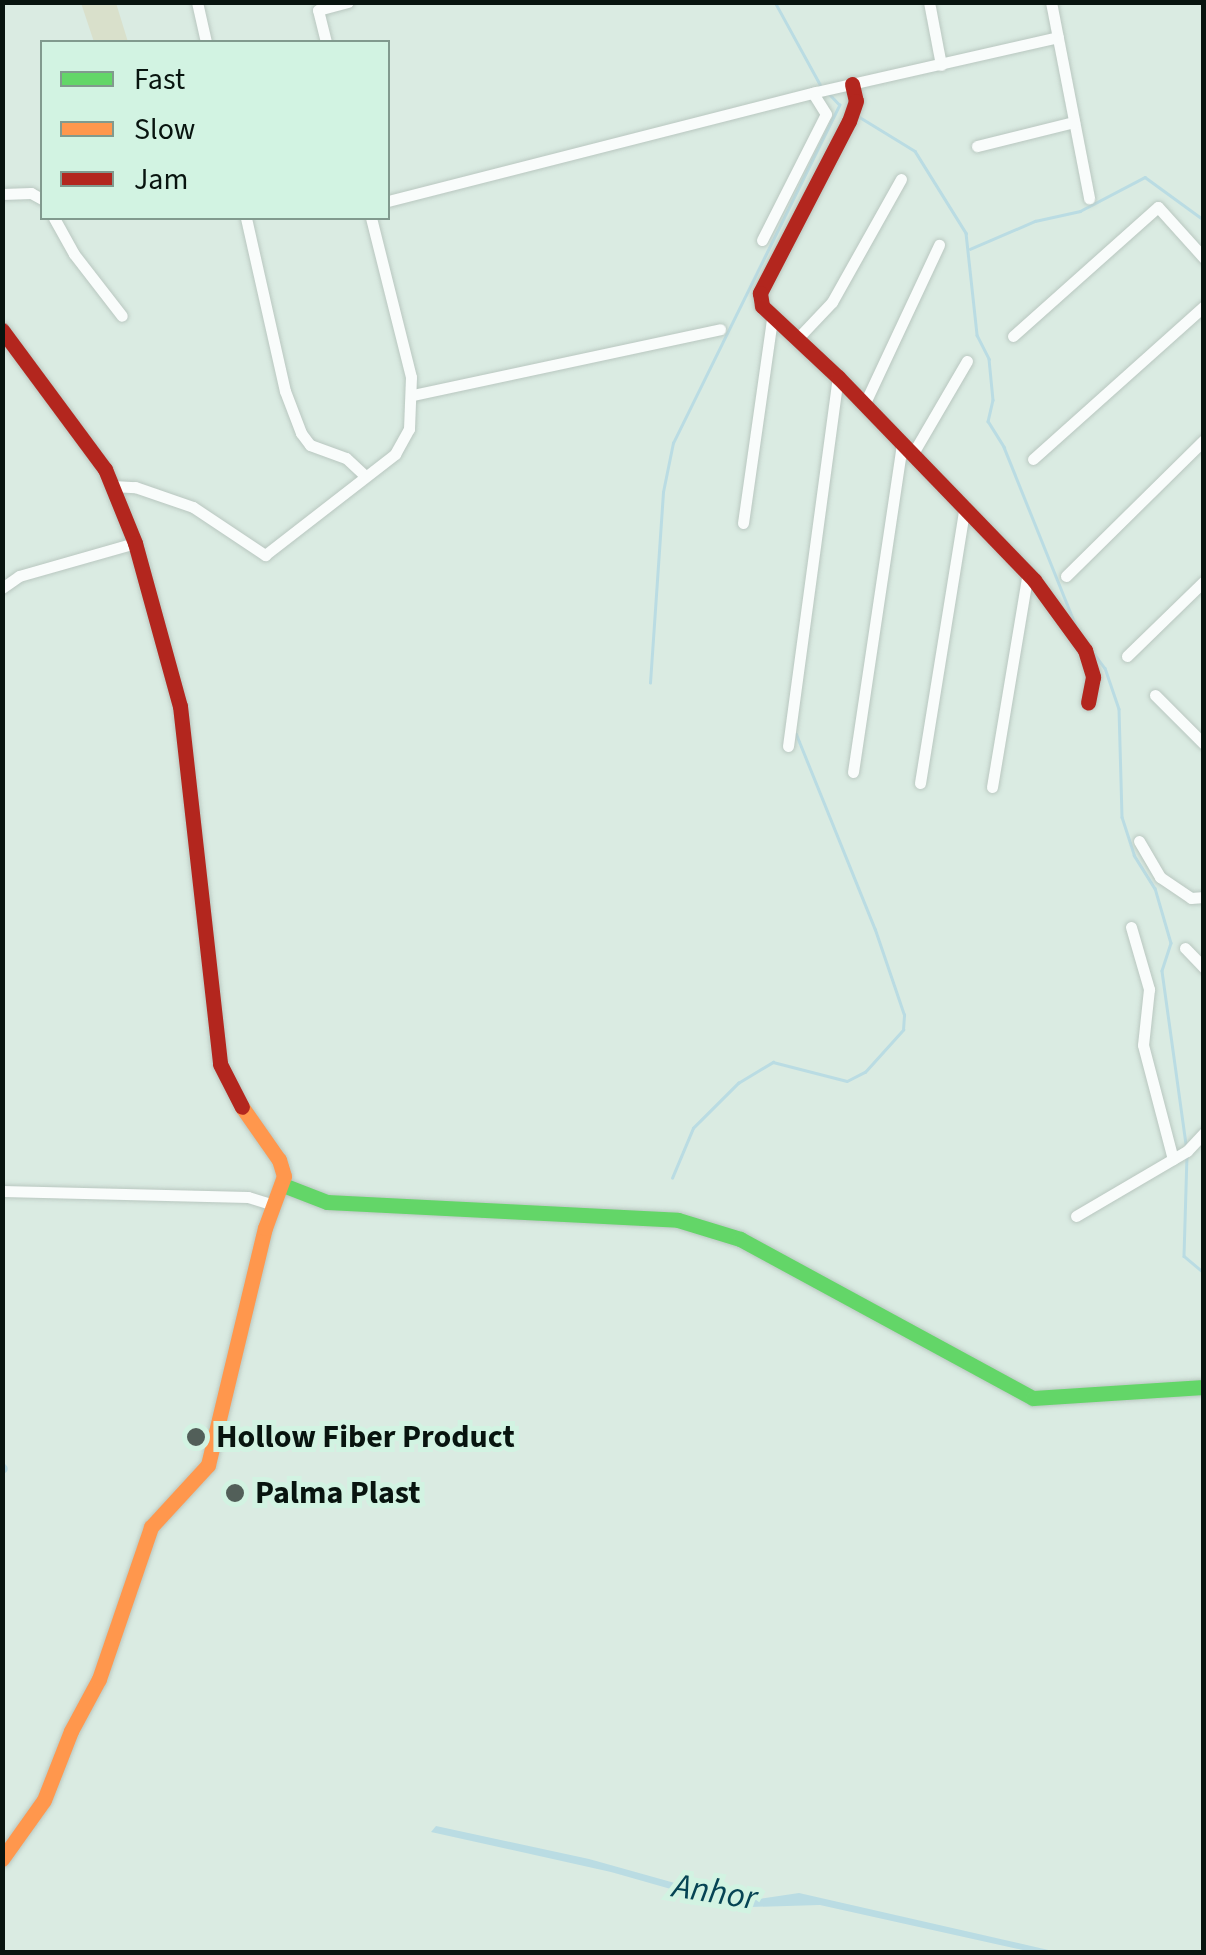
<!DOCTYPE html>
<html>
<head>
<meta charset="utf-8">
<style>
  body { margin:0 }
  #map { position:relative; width:1206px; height:1955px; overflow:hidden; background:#daebe2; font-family:"Source Sans 3",sans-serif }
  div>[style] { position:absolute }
  .green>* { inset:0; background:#d9e0cb }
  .water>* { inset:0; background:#badce3 }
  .stream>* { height:2.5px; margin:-1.25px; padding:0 1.25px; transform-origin:1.25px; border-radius:1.25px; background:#badce3 }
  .canal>* { height:10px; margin:-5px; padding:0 5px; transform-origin:5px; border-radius:5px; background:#badce3 }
  .roads { filter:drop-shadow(0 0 2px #b9c7c0) drop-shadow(0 0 2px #b9c7c0) }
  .street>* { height:11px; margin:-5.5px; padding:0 5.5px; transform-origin:5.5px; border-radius:5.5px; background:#f9fcfb }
  .fast>* { height:15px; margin:-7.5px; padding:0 7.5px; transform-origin:7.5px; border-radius:7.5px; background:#63d668 }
  .slow>* { height:15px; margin:-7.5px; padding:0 7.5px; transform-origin:7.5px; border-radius:7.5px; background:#ff974d }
  .jam>* { height:15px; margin:-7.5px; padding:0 7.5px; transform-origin:7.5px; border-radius:7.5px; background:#b3261e }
  .dots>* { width:28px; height:28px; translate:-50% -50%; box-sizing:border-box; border:5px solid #d2f3e2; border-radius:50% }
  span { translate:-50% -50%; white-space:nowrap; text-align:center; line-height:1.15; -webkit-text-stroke:10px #d2f3e2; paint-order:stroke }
  .poi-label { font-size:32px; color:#08140f; font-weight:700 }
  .left { translate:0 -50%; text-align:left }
  .water-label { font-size:35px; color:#064454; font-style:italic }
  .frame { position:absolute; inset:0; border:5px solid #08140f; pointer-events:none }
  .legend { position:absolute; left:40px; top:40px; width:350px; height:180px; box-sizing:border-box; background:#d2f3e2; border:2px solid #819a8e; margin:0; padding:12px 18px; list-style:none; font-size:30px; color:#08140f }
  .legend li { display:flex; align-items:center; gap:20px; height:50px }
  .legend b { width:50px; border:2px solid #819a8e }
</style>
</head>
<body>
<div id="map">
  <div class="green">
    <i style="clip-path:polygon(81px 3px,116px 3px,128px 42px,94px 42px)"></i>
  </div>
  <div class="water">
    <i style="clip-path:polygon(436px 1826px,589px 1859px,714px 1894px,752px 1900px,799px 1893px,1057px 1952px,1032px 1952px,820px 1905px,751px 1907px,713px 1901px,611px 1872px,431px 1832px)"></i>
  </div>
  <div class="stream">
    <i style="left:775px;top:2px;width:98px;rotate:61.3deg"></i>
    <i style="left:858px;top:116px;width:67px;rotate:31.6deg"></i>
    <i style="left:915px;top:151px;width:97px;rotate:58.1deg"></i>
    <i style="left:966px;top:233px;width:103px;rotate:83.8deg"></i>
    <i style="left:977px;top:335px;width:27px;rotate:63deg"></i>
    <i style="left:989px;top:359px;width:41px;rotate:84.4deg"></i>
    <i style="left:993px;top:400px;width:22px;rotate:103deg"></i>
    <i style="left:988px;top:421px;width:31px;rotate:58deg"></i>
    <i style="left:1004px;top:447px;width:191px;rotate:68.1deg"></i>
    <i style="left:970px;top:249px;width:71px;rotate:-23.3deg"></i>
    <i style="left:1035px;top:221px;width:46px;rotate:-12.5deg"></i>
    <i style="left:1080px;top:211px;width:73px;rotate:-27.6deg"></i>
    <i style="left:1145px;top:177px;width:73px;rotate:36.1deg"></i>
    <i style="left:1092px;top:651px;width:21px;rotate:53deg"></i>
    <i style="left:1105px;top:668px;width:43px;rotate:71.1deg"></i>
    <i style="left:1119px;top:709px;width:108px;rotate:88.4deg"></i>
    <i style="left:1122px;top:817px;width:40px;rotate:72deg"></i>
    <i style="left:1134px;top:855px;width:39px;rotate:58deg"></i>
    <i style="left:1155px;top:888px;width:57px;rotate:73.8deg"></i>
    <i style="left:1171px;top:943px;width:29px;rotate:108deg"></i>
    <i style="left:1162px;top:971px;width:174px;rotate:82.1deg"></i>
    <i style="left:650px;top:683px;width:191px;rotate:-86.1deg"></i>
    <i style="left:663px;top:492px;width:50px;rotate:-78.5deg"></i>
    <i style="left:673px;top:443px;width:377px;rotate:-63.8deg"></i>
    <i style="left:839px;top:105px;width:16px;rotate:-133deg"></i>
    <i style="left:1187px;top:1155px;width:101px;rotate:91.7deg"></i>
    <i style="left:1184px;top:1256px;width:26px;rotate:40deg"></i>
    <i style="left:672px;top:1178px;width:54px;rotate:-67.2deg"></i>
    <i style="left:693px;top:1128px;width:64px;rotate:-45deg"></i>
    <i style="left:738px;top:1083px;width:41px;rotate:-31deg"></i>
    <i style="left:773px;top:1062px;width:76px;rotate:14.4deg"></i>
    <i style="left:847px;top:1081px;width:20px;rotate:-27deg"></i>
    <i style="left:865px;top:1072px;width:57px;rotate:-47.9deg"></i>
    <i style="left:903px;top:1030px;width:15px;rotate:-86deg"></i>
    <i style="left:904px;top:1015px;width:90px;rotate:-108.8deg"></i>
    <i style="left:875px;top:930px;width:211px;rotate:-112deg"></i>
  </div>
  <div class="canal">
    <i style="left:2px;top:1468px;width:1px;rotate:45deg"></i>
  </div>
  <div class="roads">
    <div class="street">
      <i style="left:197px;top:2px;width:41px;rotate:77.3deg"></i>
      <i style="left:929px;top:2px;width:64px;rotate:79.2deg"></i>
      <i style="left:1051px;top:2px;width:200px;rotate:79deg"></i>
      <i style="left:326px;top:42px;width:33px;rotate:-104deg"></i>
      <i style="left:318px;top:10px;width:31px;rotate:-15deg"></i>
      <i style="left:977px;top:146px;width:100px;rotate:-13.9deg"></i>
      <i style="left:2px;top:194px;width:29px;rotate:-2deg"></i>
      <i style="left:31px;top:193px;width:13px;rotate:29deg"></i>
      <i style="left:388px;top:201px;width:442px;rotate:-14.3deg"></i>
      <i style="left:816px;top:92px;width:248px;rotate:-12.8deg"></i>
      <i style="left:54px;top:218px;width:41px;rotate:60.9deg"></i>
      <i style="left:74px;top:254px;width:78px;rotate:52.3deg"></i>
      <i style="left:246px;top:218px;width:177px;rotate:77.3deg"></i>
      <i style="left:285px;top:391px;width:45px;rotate:69.1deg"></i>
      <i style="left:301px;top:433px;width:15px;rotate:53deg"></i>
      <i style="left:310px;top:445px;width:38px;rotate:20deg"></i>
      <i style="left:346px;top:458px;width:26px;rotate:43deg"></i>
      <i style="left:762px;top:240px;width:141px;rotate:-63.1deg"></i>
      <i style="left:826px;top:114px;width:25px;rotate:-122deg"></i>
      <i style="left:1013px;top:336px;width:194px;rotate:-41.7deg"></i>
      <i style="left:1158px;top:207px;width:69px;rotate:48deg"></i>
      <i style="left:797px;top:339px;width:51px;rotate:-46.6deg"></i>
      <i style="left:832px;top:302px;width:141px;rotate:-60.7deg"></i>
      <i style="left:413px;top:395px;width:314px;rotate:-12.1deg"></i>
      <i style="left:864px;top:405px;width:177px;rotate:-64.9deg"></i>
      <i style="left:912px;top:455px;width:109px;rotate:-59.7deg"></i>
      <i style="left:1033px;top:459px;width:229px;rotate:-41.8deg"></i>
      <i style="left:113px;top:486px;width:22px;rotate:3deg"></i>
      <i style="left:135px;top:487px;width:61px;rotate:19deg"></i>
      <i style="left:193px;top:507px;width:87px;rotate:33.7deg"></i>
      <i style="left:265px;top:555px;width:165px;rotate:-37.8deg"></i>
      <i style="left:395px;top:454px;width:29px;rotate:-61deg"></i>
      <i style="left:409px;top:429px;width:52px;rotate:-87.8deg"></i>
      <i style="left:411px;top:377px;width:164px;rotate:-104.1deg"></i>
      <i style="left:743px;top:523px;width:205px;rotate:-81.9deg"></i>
      <i style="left:1066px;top:576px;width:194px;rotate:-44.6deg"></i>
      <i style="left:2px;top:588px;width:21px;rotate:-35deg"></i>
      <i style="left:19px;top:576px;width:121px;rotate:-15.9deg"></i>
      <i style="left:1127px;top:656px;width:107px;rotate:-44.2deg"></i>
      <i style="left:1155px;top:695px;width:69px;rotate:45deg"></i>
      <i style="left:788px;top:746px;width:372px;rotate:-82.3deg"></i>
      <i style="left:853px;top:772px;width:331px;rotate:-81.5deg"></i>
      <i style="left:920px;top:783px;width:281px;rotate:-80.8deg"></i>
      <i style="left:992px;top:787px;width:217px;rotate:-80.5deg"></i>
      <i style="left:1139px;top:841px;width:42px;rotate:59.7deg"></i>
      <i style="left:1160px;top:877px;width:37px;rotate:34deg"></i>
      <i style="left:1191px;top:898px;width:13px;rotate:-4deg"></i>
      <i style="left:1131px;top:927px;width:65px;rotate:73.8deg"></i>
      <i style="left:1149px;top:989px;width:56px;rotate:96.1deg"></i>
      <i style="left:1143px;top:1045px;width:118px;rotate:75.3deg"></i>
      <i style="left:1185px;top:948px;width:28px;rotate:46deg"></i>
      <i style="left:2px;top:1191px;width:246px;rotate:1.4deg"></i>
      <i style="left:248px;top:1197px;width:27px;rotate:17deg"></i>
      <i style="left:1076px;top:1216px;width:129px;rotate:-30.4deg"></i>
      <i style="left:1187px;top:1151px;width:25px;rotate:-47deg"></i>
    </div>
    <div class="fast">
      <i style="left:283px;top:1185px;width:47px;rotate:21.1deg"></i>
      <i style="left:327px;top:1202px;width:351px;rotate:2.9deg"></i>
      <i style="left:678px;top:1220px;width:65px;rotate:17deg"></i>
      <i style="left:740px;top:1239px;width:333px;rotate:28.5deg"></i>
      <i style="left:1033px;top:1398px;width:171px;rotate:-3.7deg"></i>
    </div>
    <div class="slow">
      <i style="left:2px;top:1859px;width:72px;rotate:-54.6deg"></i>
      <i style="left:44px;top:1800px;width:74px;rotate:-68.6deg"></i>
      <i style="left:71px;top:1731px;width:59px;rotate:-61.7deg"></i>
      <i style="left:99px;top:1679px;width:161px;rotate:-71.1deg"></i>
      <i style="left:151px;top:1527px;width:84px;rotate:-47.4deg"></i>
      <i style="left:208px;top:1465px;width:244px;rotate:-76.5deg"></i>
      <i style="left:265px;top:1228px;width:55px;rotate:-69.9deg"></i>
      <i style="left:284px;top:1176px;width:17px;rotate:-107deg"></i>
      <i style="left:279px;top:1160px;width:65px;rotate:-124.9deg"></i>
    </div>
    <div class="jam">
      <i style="left:852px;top:84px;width:17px;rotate:77deg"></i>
      <i style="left:856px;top:101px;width:21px;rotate:109deg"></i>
      <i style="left:849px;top:121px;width:194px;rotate:117.4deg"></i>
      <i style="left:760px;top:293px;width:13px;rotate:81deg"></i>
      <i style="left:762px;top:306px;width:104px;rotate:43.1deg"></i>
      <i style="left:838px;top:377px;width:282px;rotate:46deg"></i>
      <i style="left:1034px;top:580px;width:87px;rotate:53.9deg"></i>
      <i style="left:1085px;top:650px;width:28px;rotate:73deg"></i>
      <i style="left:1093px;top:677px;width:26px;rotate:101deg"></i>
      <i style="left:2px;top:330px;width:173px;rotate:53.5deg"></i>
      <i style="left:105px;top:469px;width:80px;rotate:67.9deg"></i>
      <i style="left:135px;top:543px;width:169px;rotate:74.6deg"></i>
      <i style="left:180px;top:706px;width:360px;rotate:83.6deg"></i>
      <i style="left:220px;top:1064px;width:48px;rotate:62.9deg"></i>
    </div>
  </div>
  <div class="dots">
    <i style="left:196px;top:1437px;background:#525f59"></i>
    <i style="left:235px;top:1493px;background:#525f59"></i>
  </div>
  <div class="poi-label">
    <span class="left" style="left:216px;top:1437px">Hollow Fiber Product</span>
    <span class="left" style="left:255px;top:1493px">Palma Plast</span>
  </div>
  <div class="water-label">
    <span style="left:715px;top:1892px;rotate:9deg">Anhor</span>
  </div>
  <div class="frame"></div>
  <ul class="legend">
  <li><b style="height:12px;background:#63d668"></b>Fast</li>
  <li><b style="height:12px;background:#ff974d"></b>Slow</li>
  <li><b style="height:12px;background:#b3261e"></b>Jam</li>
  </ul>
</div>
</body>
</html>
